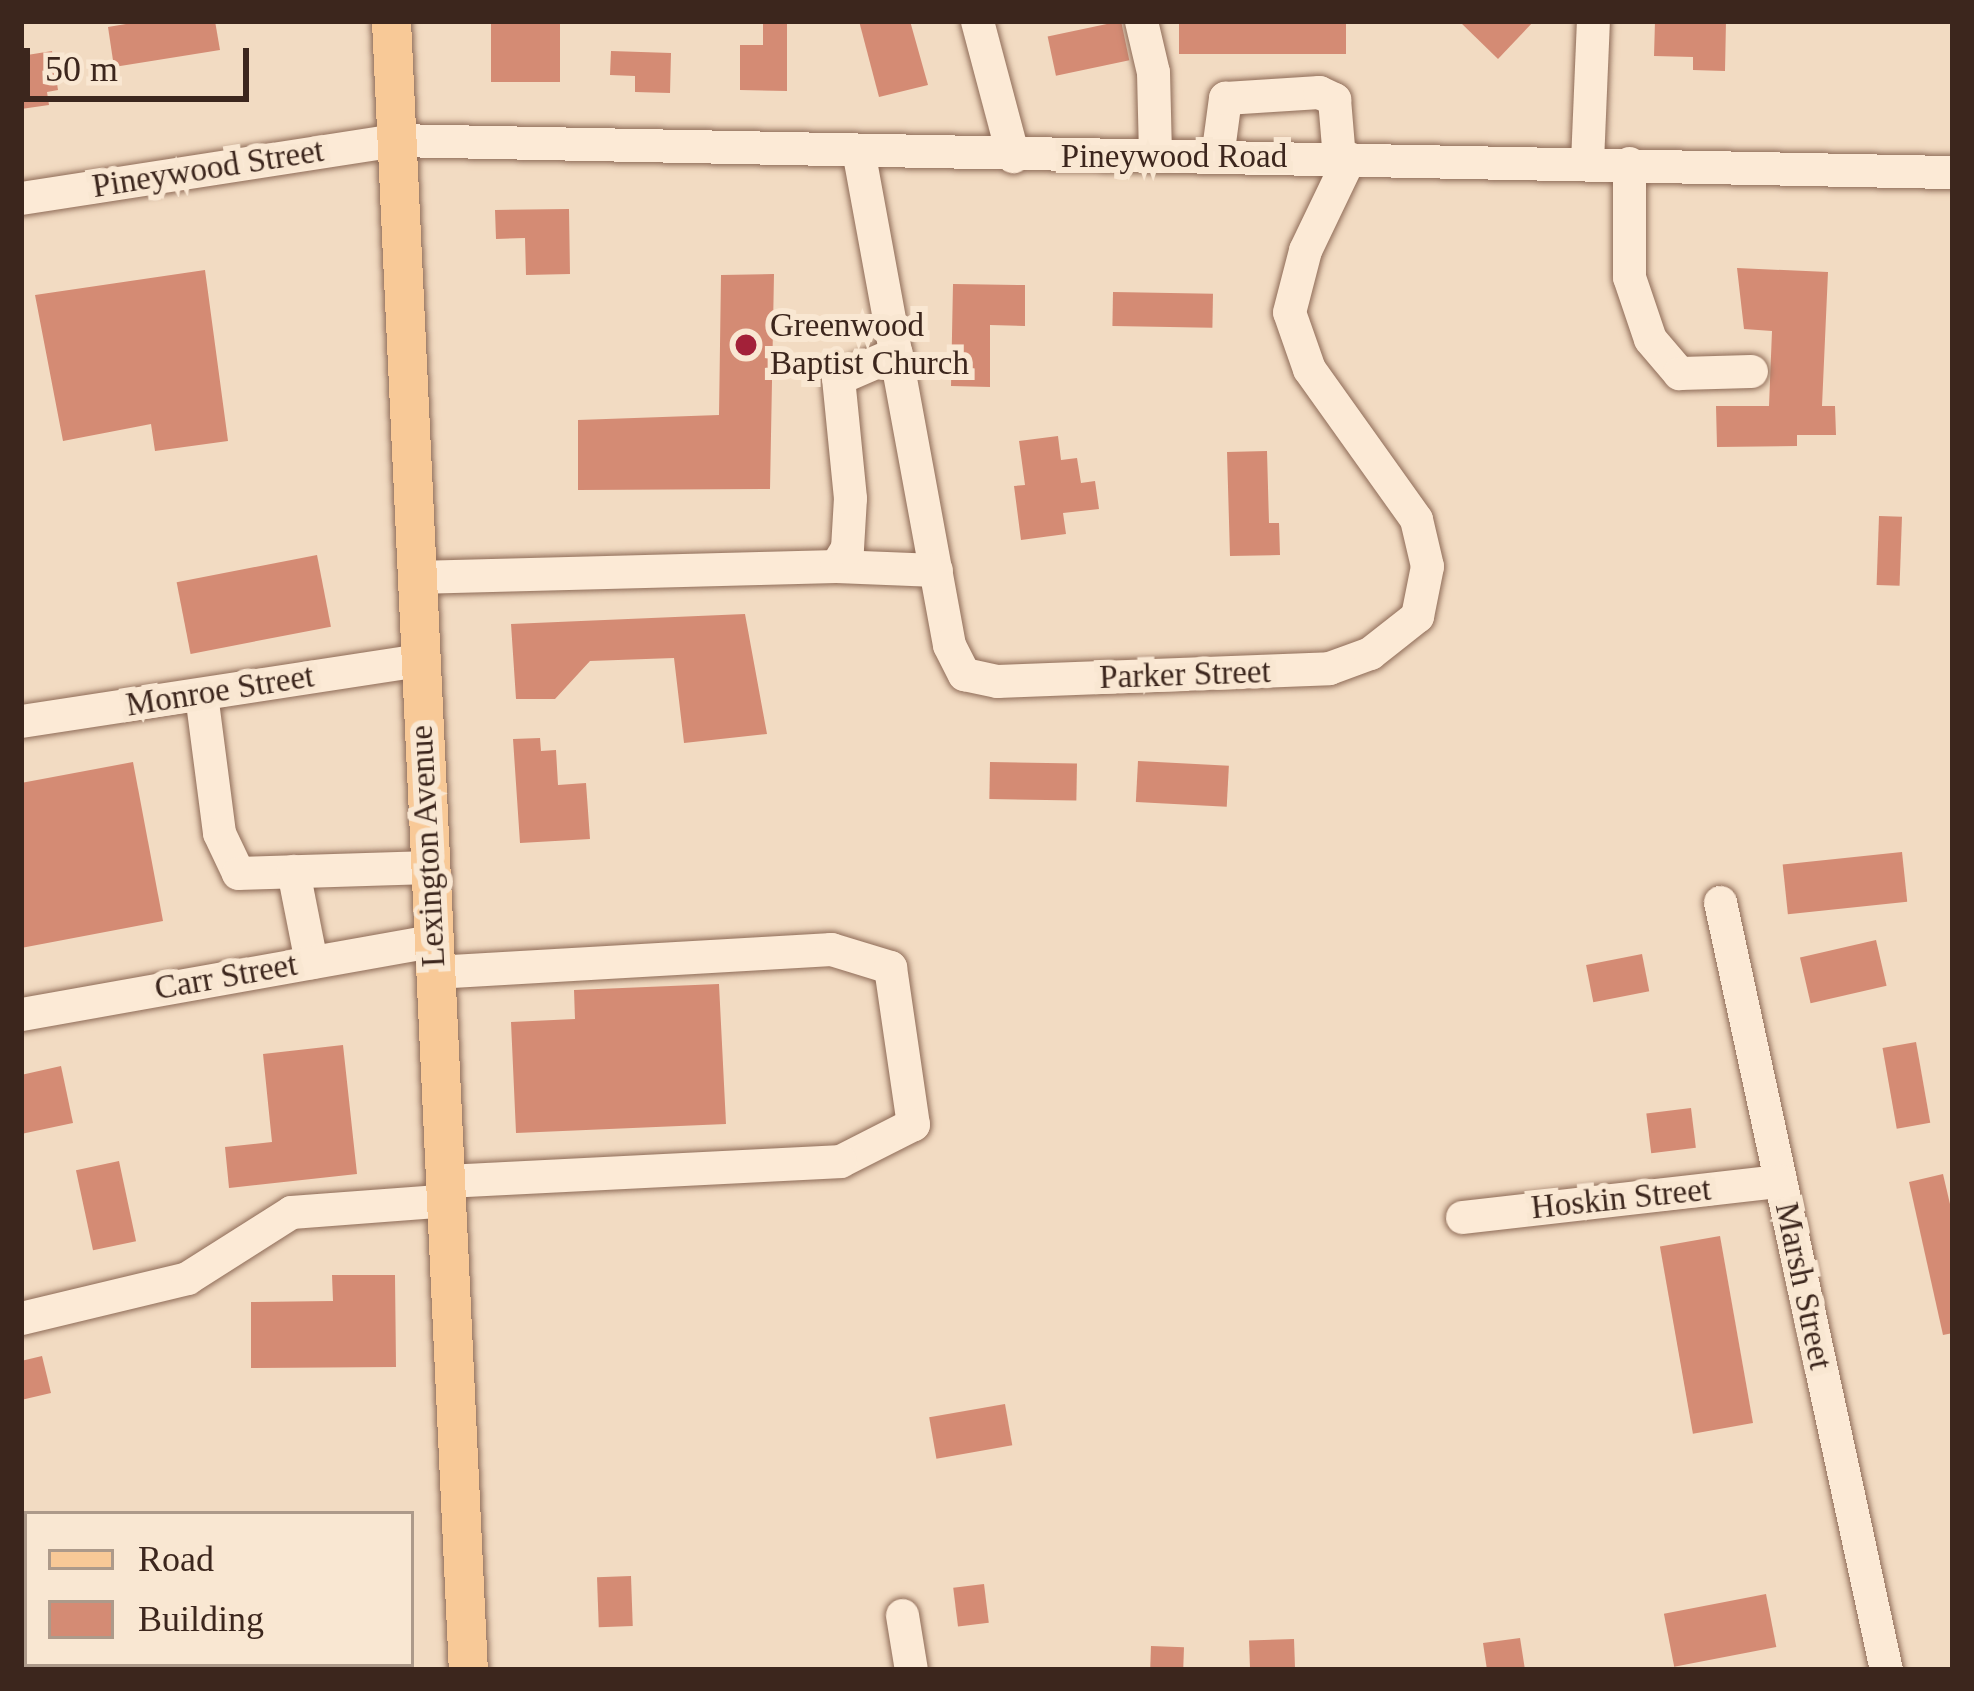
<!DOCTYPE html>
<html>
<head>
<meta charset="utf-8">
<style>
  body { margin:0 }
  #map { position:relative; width:1974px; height:1691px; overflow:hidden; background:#f2dbc2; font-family:"Times New Roman",serif }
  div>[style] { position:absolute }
  .building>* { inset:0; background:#d48b74; transform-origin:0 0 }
  .roads { filter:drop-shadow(0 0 3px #8e6b57) drop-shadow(0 0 3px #8e6b57) }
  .minor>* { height:33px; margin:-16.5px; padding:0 16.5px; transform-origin:16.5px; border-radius:16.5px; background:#fcead6 }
  .major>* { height:39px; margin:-19.5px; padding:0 19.5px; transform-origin:19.5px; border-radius:19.5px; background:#f8c997 }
  .dots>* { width:33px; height:33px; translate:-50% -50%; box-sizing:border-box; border:6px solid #f9e7d2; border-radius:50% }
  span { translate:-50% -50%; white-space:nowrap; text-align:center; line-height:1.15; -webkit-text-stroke:12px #f9e7d2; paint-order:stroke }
  .street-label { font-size:33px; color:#3c261d }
  .poi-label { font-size:33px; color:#3c261d }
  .left { translate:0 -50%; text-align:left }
  .frame { position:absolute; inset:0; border:24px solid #3c261d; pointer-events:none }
  .legend { position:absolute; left:24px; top:1511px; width:390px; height:156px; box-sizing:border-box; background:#f9e7d2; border:3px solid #ad9a8a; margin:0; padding:15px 21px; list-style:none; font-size:36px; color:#3c261d }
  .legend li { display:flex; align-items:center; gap:24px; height:60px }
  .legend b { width:60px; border:3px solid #ad9a8a }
  .scale { position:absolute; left:24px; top:48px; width:225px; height:54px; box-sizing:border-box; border:6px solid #3c261d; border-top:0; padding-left:15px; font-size:36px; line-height:42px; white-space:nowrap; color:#3c261d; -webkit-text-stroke:9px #f9e7d2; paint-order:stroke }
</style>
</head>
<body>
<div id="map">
  <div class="building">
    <i style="clip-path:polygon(144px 21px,215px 21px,220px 50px,114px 67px,108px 27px)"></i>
    <i style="left:491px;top:21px;width:69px;height:61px"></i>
    <i style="clip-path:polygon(763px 21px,787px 21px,787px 91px,740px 90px,740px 45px,763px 45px)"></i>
    <i style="clip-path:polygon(859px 21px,910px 21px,928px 85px,879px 97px)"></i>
    <i style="left:1121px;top:21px;width:40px;height:75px;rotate:78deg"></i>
    <i style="left:1179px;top:21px;width:167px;height:33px"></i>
    <i style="clip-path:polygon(1459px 21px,1534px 21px,1498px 59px)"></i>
    <i style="clip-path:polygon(1655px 21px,1726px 21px,1725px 71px,1693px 70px,1693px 57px,1654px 56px)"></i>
    <i style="clip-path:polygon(52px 51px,58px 90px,47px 92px,49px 105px,21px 109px,21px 56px)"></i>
    <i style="clip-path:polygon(611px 51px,671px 53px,670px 93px,635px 92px,635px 76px,610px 75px)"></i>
    <i style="clip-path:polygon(569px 209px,570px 274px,526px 275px,525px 238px,496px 239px,495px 210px)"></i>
    <i style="clip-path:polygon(1737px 268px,1828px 272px,1822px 406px,1835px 406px,1836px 435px,1797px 435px,1797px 446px,1717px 447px,1716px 406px,1769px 406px,1772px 331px,1744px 329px)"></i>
    <i style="clip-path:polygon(205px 270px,228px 441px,155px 451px,151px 424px,63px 441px,35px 295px)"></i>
    <i style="clip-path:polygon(774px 274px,770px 489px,578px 490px,578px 420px,719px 415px,721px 275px)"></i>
    <i style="clip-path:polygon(953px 284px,1025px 285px,1025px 326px,990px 325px,990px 387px,951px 386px)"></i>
    <i style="left:1113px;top:292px;width:100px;height:34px;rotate:1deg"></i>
    <i style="clip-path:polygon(1058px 436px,1061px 460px,1077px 458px,1081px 483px,1095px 481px,1099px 509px,1063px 513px,1066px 534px,1021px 540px,1014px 486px,1025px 485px,1019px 441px)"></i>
    <i style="clip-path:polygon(1267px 451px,1269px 523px,1279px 523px,1280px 555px,1230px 556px,1227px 452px)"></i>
    <i style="left:1879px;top:516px;width:23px;height:69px;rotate:2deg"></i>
    <i style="left:317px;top:555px;width:73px;height:143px;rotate:79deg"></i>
    <i style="clip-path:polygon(745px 614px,767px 734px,684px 743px,674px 658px,590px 661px,555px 699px,516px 699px,511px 624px)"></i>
    <i style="clip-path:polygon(540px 738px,541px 751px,556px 750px,558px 785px,586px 783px,590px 839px,520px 843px,513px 739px)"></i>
    <i style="left:1138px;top:761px;width:91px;height:41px;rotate:3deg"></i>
    <i style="clip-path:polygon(133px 762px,163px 921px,21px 948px,21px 783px)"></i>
    <i style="left:990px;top:762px;width:87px;height:37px;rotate:1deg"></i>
    <i style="left:1902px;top:852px;width:50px;height:120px;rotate:84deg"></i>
    <i style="left:1876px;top:940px;width:47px;height:78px;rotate:77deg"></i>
    <i style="left:1642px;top:954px;width:38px;height:57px;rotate:79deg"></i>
    <i style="clip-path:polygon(719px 984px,726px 1124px,516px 1133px,511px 1022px,575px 1019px,574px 990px)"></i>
    <i style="left:1916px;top:1042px;width:82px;height:34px;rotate:80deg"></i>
    <i style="clip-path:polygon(343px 1045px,357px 1174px,229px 1188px,225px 1147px,272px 1142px,263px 1054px)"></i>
    <i style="clip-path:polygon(61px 1066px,73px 1123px,21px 1134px,21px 1075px)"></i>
    <i style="left:1691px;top:1108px;width:40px;height:45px;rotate:83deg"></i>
    <i style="left:119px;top:1161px;width:82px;height:44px;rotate:78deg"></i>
    <i style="clip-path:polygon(1943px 1174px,1953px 1217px,1953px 1333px,1943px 1335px,1909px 1182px)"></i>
    <i style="left:1720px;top:1236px;width:190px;height:61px;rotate:80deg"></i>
    <i style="clip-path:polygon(332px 1275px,395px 1275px,396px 1367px,251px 1368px,251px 1302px,333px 1301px)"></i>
    <i style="clip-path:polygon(42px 1356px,51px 1393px,21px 1400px,21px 1361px)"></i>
    <i style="left:1005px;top:1404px;width:42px;height:77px;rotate:80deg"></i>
    <i style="left:631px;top:1576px;width:50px;height:34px;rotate:88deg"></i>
    <i style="left:984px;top:1584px;width:39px;height:31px;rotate:83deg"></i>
    <i style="left:1766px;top:1594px;width:54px;height:104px;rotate:79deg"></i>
    <i style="clip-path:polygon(1520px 1638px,1525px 1670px,1487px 1670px,1483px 1643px)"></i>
    <i style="left:1294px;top:1639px;width:31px;height:45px;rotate:88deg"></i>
    <i style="left:1151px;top:1646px;width:33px;height:24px;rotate:2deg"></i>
  </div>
  <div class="roads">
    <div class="minor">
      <i style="left:977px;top:21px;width:140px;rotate:75.1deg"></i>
      <i style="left:1141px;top:21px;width:52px;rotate:76.8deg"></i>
      <i style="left:1153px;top:72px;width:84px;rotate:88.6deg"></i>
      <i style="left:858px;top:150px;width:503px;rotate:79.58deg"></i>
      <i style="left:949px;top:645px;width:33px;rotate:63deg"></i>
      <i style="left:964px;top:674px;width:34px;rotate:12deg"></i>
      <i style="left:997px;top:681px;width:332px;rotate:-2.2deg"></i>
      <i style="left:1329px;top:668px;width:44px;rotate:-20.1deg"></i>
      <i style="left:1370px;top:653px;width:60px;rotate:-38.2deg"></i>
      <i style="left:1417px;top:616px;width:51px;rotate:-78.7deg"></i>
      <i style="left:1427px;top:566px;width:48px;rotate:-103.2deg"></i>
      <i style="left:1416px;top:519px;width:184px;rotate:-125.5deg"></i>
      <i style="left:1309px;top:369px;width:60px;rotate:-109.3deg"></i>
      <i style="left:1289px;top:312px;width:64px;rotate:-75.5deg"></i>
      <i style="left:1305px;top:250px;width:102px;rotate:-64.4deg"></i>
      <i style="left:1217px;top:157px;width:60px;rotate:-82.3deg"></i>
      <i style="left:1225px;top:98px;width:94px;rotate:-3.7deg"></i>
      <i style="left:1319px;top:92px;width:17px;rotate:25deg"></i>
      <i style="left:1334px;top:99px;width:59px;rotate:85.2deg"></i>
      <i style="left:1587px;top:162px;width:141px;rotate:-87.6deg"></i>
      <i style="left:1629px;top:163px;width:114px;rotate:90deg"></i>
      <i style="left:1629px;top:277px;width:65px;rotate:71.3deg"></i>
      <i style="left:1650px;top:339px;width:45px;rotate:49.5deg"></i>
      <i style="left:1679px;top:373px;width:72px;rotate:-1.6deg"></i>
      <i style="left:21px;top:198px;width:378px;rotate:-8.8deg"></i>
      <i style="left:395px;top:140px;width:1558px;rotate:1.18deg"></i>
      <i style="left:836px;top:566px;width:100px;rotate:2.3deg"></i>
      <i style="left:415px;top:577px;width:421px;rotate:-1.5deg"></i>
      <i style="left:836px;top:566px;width:21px;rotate:-59deg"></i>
      <i style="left:847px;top:548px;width:50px;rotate:-86.6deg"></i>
      <i style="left:850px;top:498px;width:121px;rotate:-95.7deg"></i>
      <i style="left:838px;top:378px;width:63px;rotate:-23.3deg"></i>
      <i style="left:201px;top:694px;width:140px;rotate:82.6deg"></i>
      <i style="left:219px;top:833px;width:44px;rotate:64.6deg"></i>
      <i style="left:238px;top:873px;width:191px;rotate:-1.8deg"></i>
      <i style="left:21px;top:721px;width:403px;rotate:-8.7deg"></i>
      <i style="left:293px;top:871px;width:93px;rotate:78.8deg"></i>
      <i style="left:1720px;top:902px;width:786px;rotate:77.8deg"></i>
      <i style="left:434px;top:972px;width:398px;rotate:-3.3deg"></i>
      <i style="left:831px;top:949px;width:62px;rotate:17deg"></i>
      <i style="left:890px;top:967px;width:159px;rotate:81.7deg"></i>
      <i style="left:913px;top:1124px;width:82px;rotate:153.1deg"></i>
      <i style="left:840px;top:1161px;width:393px;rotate:177.1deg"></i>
      <i style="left:21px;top:1014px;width:417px;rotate:-10.1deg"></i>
      <i style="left:1462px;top:1217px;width:320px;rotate:-6.5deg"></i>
      <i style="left:21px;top:1318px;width:171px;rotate:-13.5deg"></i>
      <i style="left:187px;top:1278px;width:123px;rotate:-32.4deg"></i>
      <i style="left:291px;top:1212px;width:158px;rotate:-4.3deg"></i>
      <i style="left:902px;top:1615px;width:56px;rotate:80.7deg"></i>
    </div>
    <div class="major">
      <i style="left:391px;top:21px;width:1651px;rotate:87.33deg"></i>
    </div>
  </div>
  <div class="dots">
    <i style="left:746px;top:345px;background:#a32139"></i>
  </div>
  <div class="street-label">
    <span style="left:1174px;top:157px">Pineywood Road</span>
    <span style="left:208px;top:169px;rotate:-9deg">Pineywood Street</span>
    <span style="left:1185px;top:675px;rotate:-2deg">Parker Street</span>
    <span style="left:220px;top:691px;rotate:-9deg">Monroe Street</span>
    <span style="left:428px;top:846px;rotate:-93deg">Lexington Avenue</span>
    <span style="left:226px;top:977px;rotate:-10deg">Carr Street</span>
    <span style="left:1621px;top:1199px;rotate:-6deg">Hoskin Street</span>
    <span style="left:1803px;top:1286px;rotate:78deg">Marsh Street</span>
  </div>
  <div class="poi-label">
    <span class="left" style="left:770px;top:345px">Greenwood<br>Baptist Church</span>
  </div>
  <div class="frame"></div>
  <ul class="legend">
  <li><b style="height:15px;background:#f8c997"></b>Road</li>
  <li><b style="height:33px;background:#d48b74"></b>Building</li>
  </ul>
  <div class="scale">50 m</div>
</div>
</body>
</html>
